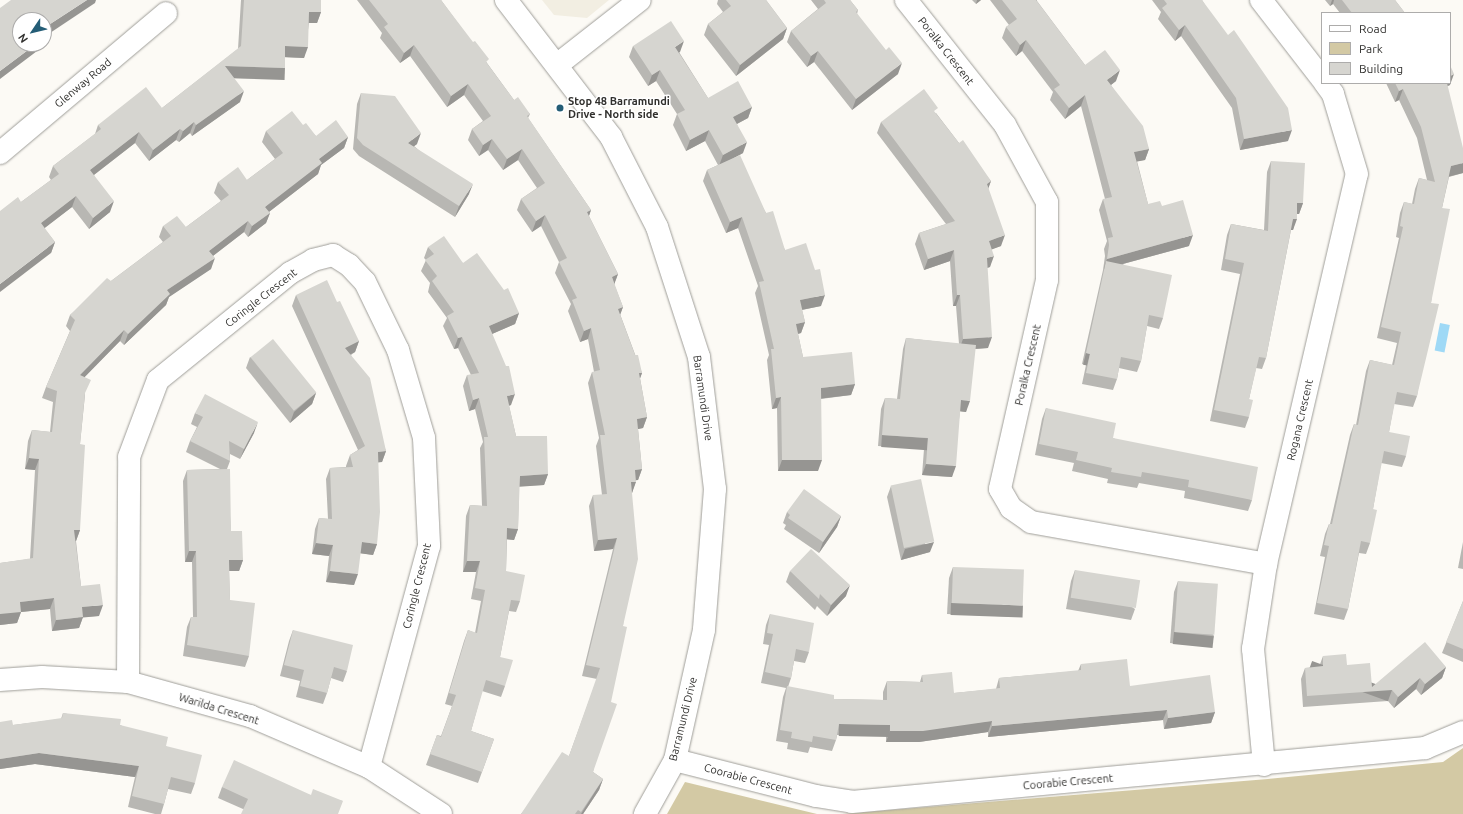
<!DOCTYPE html>
<html>
<head>
<meta charset="utf-8">
<style>
  body { margin:0 }
  #map { position:relative; width:1463px; height:814px; overflow:hidden; background:#fcfaf5; font-family:Ubuntu,sans-serif }
  div>[style] { position:absolute }
  .built>* { inset:0; background:#f2eee2 }
  .green>* { inset:0; background:#d3c9a4 }
  .water>* { inset:0; background:#9fd9f6; transform-origin:0 0 }
  .roads { filter:drop-shadow(0 0 1px #9f9e99) drop-shadow(0 0 1px #9f9e99) }
  .minor>* { height:22px; margin:-11px; padding:0 11px; transform-origin:11px; border-radius:11px; background:#fff }
  .wall>* { inset:0; background:#b8b7b3 }
  .shaded-wall>* { inset:0; background:#969592; transform-origin:0 0 }
  .building>* { inset:0; background:#d6d5d0; transform-origin:0 0 }
  .dots>* { width:11px; height:11px; translate:-50% -50%; box-sizing:border-box; border:2px solid #fff; border-radius:50% }
  span { translate:-50% -50%; white-space:nowrap; text-align:center; line-height:1.15; -webkit-text-stroke:3px #fff; paint-order:stroke }
  .street-label { font-size:11px; color:#31302e }
  .poi-label { font-size:11px; color:#31302e; font-weight:700 }
  .left { translate:0 -50%; text-align:left }
  .legend { position:absolute; left:1321px; top:12px; width:130px; height:72px; box-sizing:border-box; background:#fff; border:1px solid #adacab; margin:0; padding:5px 7px; list-style:none; font-size:12px; color:#31302e }
  .legend li { display:flex; align-items:center; gap:8px; height:20px }
  .legend b { width:20px; border:1px solid #adacab }
  .north { position:absolute; left:12px; top:12px; width:40px; height:40px; box-sizing:border-box; background:#fff; border:1px solid #adacab; border-radius:50%; rotate:235deg; font-size:11px; font-weight:700; line-height:16px; text-align:center; color:#31302e }
  .north::after { content:''; display:block; margin:auto; width:14px; height:18px; background:#245d76; clip-path:polygon(50% 0,100% 100%,50% 72%,0 100%) }
</style>
</head>
<body>
<div id="map">
  <div class="built">
    <i style="clip-path:polygon(542px 0,609px 0,587px 18px,554px 15px)"></i>
  </div>
  <div class="green">
    <i style="clip-path:polygon(1463px 748px,1463px 814px,842px 814px,1268px 779px,1443px 762px)"></i>
    <i style="clip-path:polygon(685px 782px,817px 814px,667px 814px)"></i>
  </div>
  <div class="water">
    <i style="left:1440px;top:323px;width:10px;height:28px;rotate:11deg"></i>
  </div>
  <div class="roads">
    <div class="minor">
      <i style="left:506px;top:0;width:173px;rotate:52.5deg"></i>
      <i style="left:611px;top:137px;width:101px;rotate:62.9deg"></i>
      <i style="left:657px;top:227px;width:137px;rotate:72.1deg"></i>
      <i style="left:699px;top:357px;width:133px;rotate:83.1deg"></i>
      <i style="left:715px;top:489px;width:141px;rotate:94.5deg"></i>
      <i style="left:704px;top:630px;width:133px;rotate:102.6deg"></i>
      <i style="left:675px;top:760px;width:62px;rotate:119.1deg"></i>
      <i style="left:906px;top:0;width:159px;rotate:51.6deg"></i>
      <i style="left:1005px;top:125px;width:88px;rotate:61.4deg"></i>
      <i style="left:1047px;top:202px;width:78px;rotate:90deg"></i>
      <i style="left:1047px;top:280px;width:214px;rotate:102.7deg"></i>
      <i style="left:1000px;top:489px;width:22px;rotate:60deg"></i>
      <i style="left:1011px;top:508px;width:24px;rotate:35deg"></i>
      <i style="left:1031px;top:522px;width:239px;rotate:10.1deg"></i>
      <i style="left:1261px;top:0;width:100px;rotate:52.3deg"></i>
      <i style="left:557px;top:65px;width:105px;rotate:-38.1deg"></i>
      <i style="left:0;top:153px;width:217px;rotate:-40.1deg"></i>
      <i style="left:0;top:680px;width:42px;rotate:-4.1deg"></i>
      <i style="left:42px;top:677px;width:86px;rotate:3.3deg"></i>
      <i style="left:128px;top:682px;width:127px;rotate:15.6deg"></i>
      <i style="left:250px;top:716px;width:129px;rotate:23.2deg"></i>
      <i style="left:369px;top:767px;width:86px;rotate:33.1deg"></i>
      <i style="left:128px;top:682px;width:225px;rotate:-89.7deg"></i>
      <i style="left:129px;top:457px;width:82px;rotate:-69.4deg"></i>
      <i style="left:158px;top:380px;width:170px;rotate:-39deg"></i>
      <i style="left:290px;top:273px;width:26px;rotate:-29deg"></i>
      <i style="left:313px;top:260px;width:21px;rotate:-14deg"></i>
      <i style="left:333px;top:255px;width:19px;rotate:32deg"></i>
      <i style="left:349px;top:265px;width:23px;rotate:47deg"></i>
      <i style="left:365px;top:282px;width:76px;rotate:64.1deg"></i>
      <i style="left:398px;top:350px;width:92px;rotate:73.5deg"></i>
      <i style="left:424px;top:438px;width:108px;rotate:87.3deg"></i>
      <i style="left:429px;top:546px;width:229px;rotate:105.2deg"></i>
      <i style="left:675px;top:760px;width:146px;rotate:14.3deg"></i>
      <i style="left:816px;top:796px;width:36px;rotate:9deg"></i>
      <i style="left:852px;top:802px;width:576px;rotate:-5.38deg"></i>
      <i style="left:1425px;top:748px;width:41px;rotate:-22.8deg"></i>
      <i style="left:1264px;top:765px;width:117px;rotate:-95.4deg"></i>
      <i style="left:1253px;top:649px;width:86px;rotate:-81.3deg"></i>
      <i style="left:1266px;top:564px;width:400px;rotate:-76.9deg"></i>
      <i style="left:1357px;top:174px;width:84px;rotate:-106.7deg"></i>
      <i style="left:1333px;top:94px;width:14px;rotate:-126deg"></i>
    </div>
  </div>
  <div class="wall">
    <i style="clip-path:polygon(241px 0,321px 0,321px 12px,317px 23px,309px 23px,304px 58px,285px 57px,281px 79px,234px 78px,240px 102px,192px 136px,190px 133px,179px 142px,176px 140px,149px 161px,135px 143px,94px 175px,110px 212px,89px 229px,72px 207px,44px 228px,55px 242px,51px 253px,21px 202px,51px 180px,49px 177px,53px 166px,95px 134px,98px 125px,162px 108px,238px 49px)"></i>
    <i style="clip-path:polygon(357px 0,441px 0,514px 100px,530px 114px,528px 118px,591px 210px,589px 216px,618px 274px,614px 284px,623px 307px,620px 314px,642px 373px,640px 378px,647px 417px,643px 428px,638px 429px,642px 469px,638px 480px,636px 480px,632px 493px,623px 626px,593px 772px,603px 779px,599px 790px,583px 814px,521px 814px,569px 756px,597px 679px,582px 676px,613px 549px,594px 551px,589px 506px,593px 495px,602px 495px,596px 446px,599px 438px,588px 383px,592px 372px,594px 372px,588px 339px,580px 342px,568px 311px,571px 304px,555px 273px,559px 262px,541px 226px,532px 232px,517px 210px,521px 199px,537px 188px,518px 160px,503px 170px,488px 150px,479px 156px,468px 140px,472px 129px,483px 121px,464px 95px,447px 107px,410px 56px,400px 63px,380px 38px,382px 33px)"></i>
    <i style="clip-path:polygon(718px 0,766px 0,787px 28px,783px 39px,736px 76px,704px 35px,708px 24px,723px 12px,717px 4px)"></i>
    <i style="clip-path:polygon(811px 0,850px 0,858px 10px,857px 14px,898px 74px,852px 110px,814px 62px,807px 67px,787px 42px,791px 31px,818px 9px)"></i>
    <i style="clip-path:polygon(972px 0,981px 0,976px 4px)"></i>
    <i style="clip-path:polygon(990px 0,1037px 0,1037px 1px,1085px 65px,1116px 81px,1111px 85px,1149px 149px,1145px 160px,1137px 161px,1148px 204px,1162px 206px,1189px 246px,1123px 264px,1163px 318px,1159px 329px,1147px 326px,1141px 361px,1137px 372px,1119px 368px,1117px 379px,1113px 390px,1082px 384px,1086px 365px,1082px 364px,1103px 270px,1105px 256px,1104px 249px,1107px 241px,1099px 210px,1103px 199px,1105px 199px,1081px 106px,1065px 119px,1050px 100px,1053px 92px,1022px 51px,1016px 56px,1002px 38px,1006px 27px,1009px 25px)"></i>
    <i style="clip-path:polygon(1152px 0,1202px 0,1288px 141px,1240px 150px,1232px 108px,1181px 36px,1175px 41px,1158px 19px,1161px 12px)"></i>
    <i style="clip-path:polygon(1325px 0,1395px 0,1405px 13px,1340px 13px,1333px 4px,1330px 6px)"></i>
    <i style="clip-path:polygon(633px 46px,680px 52px,679px 52px,708px 98px,752px 107px,748px 118px,737px 124px,743px 153px,734px 158px,766px 213px,785px 250px,821px 306px,802px 310px,805px 322px,801px 333px,798px 334px,803px 357px,855px 384px,851px 395px,821px 399px,818px 471px,778px 471px,777px 408px,772px 409px,767px 360px,769px 355px,755px 293px,758px 286px,738px 228px,726px 233px,703px 181px,707px 170px,718px 165px,705px 141px,686px 151px,673px 125px,677px 114px,656px 81px,648px 86px,629px 57px)"></i>
    <i style="clip-path:polygon(1386px 83px,1450px 83px,1450px 85px,1447px 86px,1463px 173px,1449px 177px,1442px 208px,1431px 303px,1417px 396px,1413px 407px,1394px 404px,1389px 432px,1406px 456px,1402px 467px,1381px 463px,1373px 509px,1370px 543px,1366px 554px,1359px 553px,1348px 609px,1344px 620px,1314px 614px,1325px 557px,1320px 556px,1325px 534px,1329px 524px,1330px 524px,1350px 435px,1354px 424px,1356px 425px,1366px 371px,1370px 360px,1392px 365px,1397px 343px,1377px 338px,1399px 238px,1396px 237px,1400px 213px,1404px 202px,1412px 204px,1415px 189px,1419px 178px,1427px 180px,1417px 138px,1399px 100px,1395px 102px)"></i>
    <i style="clip-path:polygon(361px 93px,417px 144px,414px 146px,469px 194px,455px 217px,359px 156px,353px 149px,357px 104px)"></i>
    <i style="clip-path:polygon(936px 113px,959px 143px,991px 181px,988px 188px,1001px 246px,992px 249px,990px 267px,987px 268px,988px 348px,975px 349px,966px 412px,960px 411px,952px 477px,922px 475px,924px 449px,878px 446px,881px 409px,885px 398px,897px 399px,903px 349px,906px 338px,959px 344px,956px 306px,953px 306px,950px 261px,924px 270px,915px 244px,919px 233px,946px 224px,877px 133px,881px 122px)"></i>
    <i style="clip-path:polygon(303px 125px,316px 136px,348px 137px,344px 148px,321px 165px,318px 174px,269px 212px,270px 213px,266px 223px,248px 237px,244px 232px,213px 256px,211px 269px,169px 297px,166px 305px,124px 345px,120px 341px,84px 377px,85px 395px,80px 444px,80px 530px,76px 541px,81px 586px,99px 616px,83px 617px,79px 628px,52px 631px,50px 609px,21px 612px,17px 623px,0 625px,0 563px,30px 559px,35px 470px,25px 469px,28px 441px,32px 430px,50px 432px,53px 402px,42px 398px,46px 387px,70px 331px,66px 326px,70px 315px,111px 281px,163px 242px,159px 237px,163px 226px,186px 227px,221px 201px,214px 193px,218px 182px,247px 180px,275px 159px,262px 142px,266px 131px)"></i>
    <i style="clip-path:polygon(1271px 161px,1303px 203px,1299px 214px,1297px 214px,1293px 230px,1291px 230px,1266px 358px,1262px 369px,1256px 368px,1249px 399px,1249px 417px,1245px 428px,1210px 421px,1240px 274px,1221px 270px,1227px 235px,1231px 224px,1264px 230px,1267px 172px)"></i>
    <i style="clip-path:polygon(428px 247px,463px 263px,519px 313px,515px 324px,492px 334px,511px 405px,509px 406px,516px 436px,548px 474px,544px 485px,519px 486px,518px 529px,514px 540px,507px 539px,506px 571px,520px 601px,516px 612px,509px 611px,500px 657px,505px 686px,501px 697px,482px 691px,471px 731px,494px 739px,478px 783px,426px 765px,437px 735px,441px 736px,452px 706px,445px 704px,464px 641px,468px 630px,475px 633px,481px 601px,471px 599px,476px 572px,463px 572px,466px 516px,470px 505px,482px 506px,480px 448px,483px 442px,475px 409px,469px 411px,463px 386px,467px 375px,471px 375px,458px 348px,454px 349px,443px 326px,447px 318px,428px 292px,430px 283px,421px 271px,426px 260px,424px 258px)"></i>
    <i style="clip-path:polygon(296px 295px,359px 341px,355px 352px,351px 355px,386px 451px,382px 462px,378px 462px,377px 544px,373px 555px,360px 553px,354px 585px,326px 582px,329px 556px,312px 554px,315px 529px,319px 518px,328px 519px,326px 479px,330px 468px,346px 467px,346px 466px,350px 455px,358px 450px,292px 306px)"></i>
    <i style="clip-path:polygon(250px 357px,316px 393px,312px 404px,290px 423px,246px 368px)"></i>
    <i style="clip-path:polygon(1046px 408px,1113px 438px,1252px 500px,1248px 511px,1184px 498px,1185px 491px,1139px 483px,1137px 488px,1107px 483px,1108px 479px,1072px 471px,1074px 463px,1035px 455px,1042px 419px)"></i>
    <i style="clip-path:polygon(195px 413px,254px 433px,240px 459px,230px 454px,230px 461px,227px 469px,231px 531px,243px 560px,239px 571px,229px 571px,230px 600px,249px 656px,245px 667px,183px 656px,187px 627px,191px 617px,193px 617px,192px 562px,185px 562px,183px 481px,187px 470px,220px 469px,186px 452px,190px 441px,197px 427px,191px 424px)"></i>
    <i style="clip-path:polygon(891px 486px,930px 552px,901px 560px,887px 497px)"></i>
    <i style="clip-path:polygon(787px 512px,841px 516px,837px 527px,819px 553px,784px 529px,786px 525px,783px 523px)"></i>
    <i style="clip-path:polygon(1463px 542px,1463px 569px,1458px 568px)"></i>
    <i style="clip-path:polygon(953px 567px,1019px 617px,947px 614px,949px 578px)"></i>
    <i style="clip-path:polygon(1075px 570px,1135px 609px,1131px 620px,1066px 609px,1071px 581px)"></i>
    <i style="clip-path:polygon(790px 571px,846px 596px,827px 616px,817px 606px,815px 610px,786px 582px)"></i>
    <i style="clip-path:polygon(1178px 581px,1214px 636px,1210px 647px,1170px 643px,1174px 592px)"></i>
    <i style="clip-path:polygon(1463px 601px,1463px 662px,1442px 653px)"></i>
    <i style="clip-path:polygon(770px 614px,809px 652px,805px 663px,794px 661px,791px 678px,788px 687px,834px 699px,883px 700px,883px 692px,887px 681px,920px 682px,922px 675px,954px 693px,996px 689px,999px 678px,1078px 671px,1081px 664px,1130px 686px,1215px 712px,1211px 723px,1164px 729px,1163px 720px,988px 737px,988px 732px,919px 742px,886px 742px,886px 736px,837px 735px,836px 740px,832px 751px,810px 747px,808px 753px,787px 749px,788px 743px,776px 741px,783px 697px,786px 688px,761px 683px,769px 645px,763px 644px,766px 625px)"></i>
    <i style="clip-path:polygon(293px 630px,347px 671px,343px 682px,331px 678px,327px 693px,323px 704px,296px 697px,300px 681px,280px 676px,289px 641px)"></i>
    <i style="clip-path:polygon(1323px 656px,1347px 665px,1372px 687px,1446px 667px,1442px 678px,1421px 695px,1416px 689px,1394px 708px,1388px 701px,1303px 707px,1301px 679px,1305px 668px,1319px 667px)"></i>
    <i style="clip-path:polygon(63px 713px,120px 725px,166px 746px,195px 783px,191px 794px,168px 789px,164px 804px,161px 814px,155px 814px,128px 807px,135px 777px,35px 764px,0 769px,0 722px,13px 725px,61px 719px)"></i>
    <i style="clip-path:polygon(222px 787px,311px 795px,343px 801px,243px 809px,218px 798px)"></i>
  </div>
  <div class="shaded-wall">
    <i style="clip-path:polygon(87px 0,96px 0,95px 3px,44px 37px,44px 28px)"></i>
    <i style="clip-path:polygon(977px 0,981px 0,976px 4px)"></i>
    <i style="clip-path:polygon(1332px 0,1334px 0,1333px 4px,1330px 6px)"></i>
    <i style="clip-path:polygon(309px 12px,321px 12px,317px 23px,305px 23px)"></i>
    <i style="clip-path:polygon(1185px 25px,1181px 36px,1175px 41px,1179px 30px)"></i>
    <i style="clip-path:polygon(787px 28px,783px 39px,736px 76px,740px 65px)"></i>
    <i style="clip-path:polygon(49px 34px,45px 45px,0 79px,0 71px,36px 44px,44px 44px,44px 38px)"></i>
    <i style="clip-path:polygon(1026px 40px,1022px 51px,1016px 56px,1020px 45px)"></i>
    <i style="clip-path:polygon(684px 41px,680px 52px,671px 58px,675px 47px)"></i>
    <i style="clip-path:polygon(414px 45px,410px 56px,400px 63px,404px 53px)"></i>
    <i style="clip-path:polygon(285px 46px,308px 47px,304px 58px,281px 57px)"></i>
    <i style="clip-path:polygon(818px 51px,814px 62px,807px 67px,811px 56px)"></i>
    <i style="clip-path:polygon(902px 63px,898px 74px,852px 110px,856px 99px)"></i>
    <i style="left:225px;top:66px;width:60px;height:12px;rotate:2deg"></i>
    <i style="clip-path:polygon(660px 70px,656px 81px,648px 86px,652px 75px)"></i>
    <i style="clip-path:polygon(1120px 70px,1116px 81px,1103px 91px,1107px 80px)"></i>
    <i style="clip-path:polygon(1454px 74px,1450px 85px,1441px 89px,1443px 83px,1450px 83px,1450px 76px)"></i>
    <i style="clip-path:polygon(468px 84px,464px 95px,447px 107px,451px 96px)"></i>
    <i style="clip-path:polygon(1403px 89px,1399px 100px,1395px 102px,1399px 91px)"></i>
    <i style="clip-path:polygon(244px 91px,240px 102px,192px 136px,196px 125px)"></i>
    <i style="clip-path:polygon(1085px 95px,1081px 106px,1065px 119px,1069px 108px)"></i>
    <i style="clip-path:polygon(752px 107px,748px 118px,729px 128px,733px 117px)"></i>
    <i style="clip-path:polygon(194px 122px,190px 133px,179px 142px,183px 131px)"></i>
    <i style="clip-path:polygon(180px 129px,176px 140px,149px 161px,153px 150px)"></i>
    <i style="clip-path:polygon(709px 130px,705px 141px,686px 151px,690px 140px)"></i>
    <i style="clip-path:polygon(1292px 130px,1288px 141px,1240px 150px,1244px 139px)"></i>
    <i style="clip-path:polygon(139px 132px,135px 143px,86px 181px,90px 170px)"></i>
    <i style="clip-path:polygon(421px 133px,417px 144px,404px 154px,408px 143px)"></i>
    <i style="clip-path:polygon(348px 137px,344px 148px,321px 165px,318px 174px,261px 218px,265px 207px,319px 159px)"></i>
    <i style="clip-path:polygon(492px 139px,488px 150px,479px 156px,483px 145px)"></i>
    <i style="clip-path:polygon(747px 142px,743px 153px,719px 166px,723px 155px)"></i>
    <i style="clip-path:polygon(522px 149px,518px 160px,503px 170px,507px 159px)"></i>
    <i style="clip-path:polygon(1149px 149px,1145px 160px,1130px 163px,1134px 152px)"></i>
    <i style="clip-path:polygon(1463px 163px,1463px 173px,1447px 177px,1451px 166px)"></i>
    <i style="clip-path:polygon(991px 181px,987px 192px,987px 184px)"></i>
    <i style="clip-path:polygon(473px 184px,469px 194px,455px 217px,459px 206px)"></i>
    <i style="clip-path:polygon(76px 196px,72px 207px,37px 234px,41px 223px)"></i>
    <i style="clip-path:polygon(114px 201px,110px 212px,89px 229px,93px 218px)"></i>
    <i style="clip-path:polygon(1297px 203px,1303px 203px,1299px 214px,1293px 214px)"></i>
    <i style="clip-path:polygon(591px 210px,587px 221px,587px 212px)"></i>
    <i style="clip-path:polygon(270px 213px,266px 223px,248px 237px,252px 226px)"></i>
    <i style="clip-path:polygon(545px 215px,541px 226px,532px 232px,536px 221px)"></i>
    <i style="clip-path:polygon(742px 217px,738px 228px,726px 233px,730px 222px)"></i>
    <i style="clip-path:polygon(1293px 219px,1297px 219px,1293px 230px,1289px 230px)"></i>
    <i style="clip-path:polygon(248px 221px,244px 232px,205px 262px,209px 251px)"></i>
    <i style="clip-path:polygon(1005px 235px,1001px 246px,985px 252px,989px 241px)"></i>
    <i style="clip-path:polygon(1193px 235px,1189px 246px,1104px 269px,1106px 261px,1103px 270px,1107px 259px)"></i>
    <i style="clip-path:polygon(55px 242px,51px 253px,0 292px,0 284px)"></i>
    <i style="clip-path:polygon(954px 250px,950px 261px,924px 270px,928px 259px)"></i>
    <i style="clip-path:polygon(994px 256px,990px 267px,983px 269px,987px 258px)"></i>
    <i style="clip-path:polygon(215px 258px,211px 269px,169px 297px,166px 305px,124px 345px,128px 334px,167px 290px)"></i>
    <i style="clip-path:polygon(618px 274px,614px 285px,612px 277px)"></i>
    <i style="clip-path:polygon(825px 295px,821px 306px,796px 311px,800px 300px)"></i>
    <i style="clip-path:polygon(957px 295px,960px 295px,956px 306px,953px 306px)"></i>
    <i style="clip-path:polygon(623px 307px,619px 318px,618px 309px)"></i>
    <i style="clip-path:polygon(519px 313px,515px 324px,485px 337px,489px 326px)"></i>
    <i style="clip-path:polygon(805px 322px,801px 333px,793px 335px,796px 324px)"></i>
    <i style="clip-path:polygon(591px 328px,588px 339px,580px 342px,584px 331px)"></i>
    <i style="clip-path:polygon(124px 330px,120px 341px,76px 386px,80px 375px)"></i>
    <i style="clip-path:polygon(462px 337px,458px 348px,454px 349px,458px 338px)"></i>
    <i style="clip-path:polygon(992px 337px,988px 348px,959px 350px,963px 339px)"></i>
    <i style="clip-path:polygon(359px 341px,355px 352px,341px 359px,345px 348px)"></i>
    <i style="left:1086px;top:353px;width:4px;height:12px;rotate:14deg"></i>
    <i style="clip-path:polygon(639px 373px,642px 373px,638px 384px)"></i>
    <i style="clip-path:polygon(855px 384px,851px 395px,817px 399px,821px 388px)"></i>
    <i style="clip-path:polygon(316px 393px,312px 404px,290px 423px,294px 412px)"></i>
    <i style="clip-path:polygon(515px 394px,511px 405px,503px 407px,507px 396px)"></i>
    <i style="clip-path:polygon(781px 397px,777px 408px,772px 409px,776px 398px)"></i>
    <i style="clip-path:polygon(479px 398px,475px 409px,469px 411px,473px 400px)"></i>
    <i style="clip-path:polygon(961px 400px,970px 401px,966px 412px,957px 411px)"></i>
    <i style="clip-path:polygon(647px 417px,643px 428px,633px 430px,637px 419px)"></i>
    <i style="clip-path:polygon(258px 422px,254px 433px,240px 459px,244px 449px)"></i>
    <i style="left:882px;top:435px;width:46px;height:12px;rotate:4deg"></i>
    <i style="clip-path:polygon(386px 451px,382px 462px,374px 463px,378px 452px)"></i>
    <i style="clip-path:polygon(29px 458px,39px 459px,35px 470px,25px 469px)"></i>
    <i style="clip-path:polygon(782px 460px,822px 460px,818px 471px,778px 471px)"></i>
    <i style="clip-path:polygon(926px 464px,956px 466px,952px 477px,922px 475px)"></i>
    <i style="clip-path:polygon(642px 469px,638px 480px,631px 481px,635px 470px)"></i>
    <i style="clip-path:polygon(548px 474px,544px 485px,516px 487px,520px 476px)"></i>
    <i style="clip-path:polygon(631px 482px,636px 482px,632px 493px,627px 493px)"></i>
    <i style="clip-path:polygon(841px 516px,837px 527px,819px 553px,823px 542px)"></i>
    <i style="clip-path:polygon(507px 528px,518px 529px,514px 540px,503px 539px)"></i>
    <i style="clip-path:polygon(74px 530px,80px 530px,76px 541px,70px 541px)"></i>
    <i style="clip-path:polygon(617px 538px,613px 549px,594px 551px,598px 540px)"></i>
    <i style="clip-path:polygon(362px 542px,377px 544px,373px 555px,358px 553px)"></i>
    <i style="clip-path:polygon(934px 542px,930px 552px,901px 560px,905px 549px)"></i>
    <i style="clip-path:polygon(316px 543px,333px 545px,329px 556px,312px 554px)"></i>
    <i style="clip-path:polygon(189px 551px,196px 551px,192px 562px,185px 562px)"></i>
    <i style="clip-path:polygon(229px 560px,243px 560px,239px 571px,225px 571px)"></i>
    <i style="clip-path:polygon(467px 561px,480px 561px,476px 572px,463px 572px)"></i>
    <i style="clip-path:polygon(330px 571px,358px 574px,354px 585px,326px 582px)"></i>
    <i style="clip-path:polygon(850px 585px,846px 596px,827px 616px,831px 605px)"></i>
    <i style="clip-path:polygon(54px 598px,50px 609px,21px 612px,17px 623px,0 625px,0 614px,20px 602px)"></i>
    <i style="left:951px;top:603px;width:72px;height:12px;rotate:2deg"></i>
    <i style="clip-path:polygon(103px 605px,99px 616px,78px 618px,82px 607px)"></i>
    <i style="clip-path:polygon(83px 617px,79px 628px,52px 631px,56px 620px)"></i>
    <i style="left:1174px;top:632px;width:40px;height:12px;rotate:6deg"></i>
    <i style="clip-path:polygon(1446px 667px,1442px 678px,1421px 695px,1425px 684px)"></i>
    <i style="clip-path:polygon(1420px 678px,1416px 689px,1394px 708px,1398px 697px)"></i>
    <i style="left:1392px;top:690px;width:12px;height:85px;rotate:110deg"></i>
    <i style="clip-path:polygon(1167px 710px,1163px 720px,988px 737px,992px 726px)"></i>
    <i style="clip-path:polygon(1215px 712px,1211px 723px,1164px 729px,1168px 718px)"></i>
    <i style="clip-path:polygon(992px 721px,988px 732px,919px 742px,886px 742px,890px 731px)"></i>
    <i style="left:839px;top:724px;width:51px;height:12px;rotate:1deg"></i>
    <i style="clip-path:polygon(39px 753px,139px 766px,135px 777px,35px 764px,0 769px,0 759px)"></i>
    <i style="clip-path:polygon(603px 779px,599px 790px,583px 814px,581px 814px)"></i>
  </div>
  <div class="building">
    <i style="clip-path:polygon(11px 0,87px 0,44px 28px,49px 34px,44px 38px,44px 20px,20px 20px,20px 44px,36px 44px,0 71px,0 8px)"></i>
    <i style="clip-path:polygon(244px 0,321px 0,321px 12px,309px 12px,308px 47px,285px 46px,285px 68px,225px 66px,244px 91px,196px 125px,194px 122px,183px 131px,180px 129px,153px 150px,139px 132px,90px 170px,114px 201px,93px 218px,76px 196px,41px 223px,55px 242px,0 284px,0 211px,18px 197px,21px 202px,59px 174px,53px 166px,101px 129px,98px 125px,146px 87px,162px 108px,241px 46px)"></i>
    <i style="clip-path:polygon(369px 0,441px 0,473px 42px,475px 41px,489px 59px,486px 62px,514px 100px,518px 97px,530px 114px,527px 116px,591px 210px,587px 212px,618px 274px,612px 277px,623px 307px,618px 309px,635px 355px,638px 355px,642px 373px,639px 373px,647px 417px,637px 419px,642px 469px,635px 470px,636px 482px,631px 482px,638px 559px,623px 626px,627px 627px,611px 702px,617px 704px,593px 772px,603px 779px,581px 812px,578px 810px,575px 814px,521px 814px,562px 752px,569px 756px,600px 668px,586px 665px,617px 538px,598px 540px,593px 495px,607px 494px,600px 435px,605px 435px,592px 372px,600px 370px,591px 328px,584px 331px,572px 300px,577px 298px,559px 262px,567px 258px,545px 215px,536px 221px,521px 199px,545px 183px,522px 149px,507px 159px,492px 139px,483px 145px,472px 129px,491px 116px,468px 84px,451px 96px,414px 45px,404px 53px,384px 27px,388px 24px)"></i>
    <i style="clip-path:polygon(726px 0,766px 0,787px 28px,740px 65px,708px 24px,731px 6px)"></i>
    <i style="clip-path:polygon(824px 0,850px 0,858px 10px,856px 12px,886px 50px,889px 47px,902px 63px,856px 99px,818px 51px,811px 56px,791px 31px,826px 3px)"></i>
    <i style="clip-path:polygon(1002px 0,1036px 0,1085px 65px,1105px 50px,1120px 70px,1107px 80px,1143px 126px,1149px 149px,1134px 152px,1148px 204px,1160px 201px,1162px 206px,1183px 200px,1193px 235px,1107px 259px,1109px 245px,1108px 238px,1113px 237px,1103px 199px,1112px 197px,1085px 95px,1069px 108px,1054px 89px,1060px 85px,1026px 40px,1020px 45px,1006px 27px,1017px 19px)"></i>
    <i style="clip-path:polygon(1164px 0,1202px 0,1228px 35px,1234px 30px,1288px 108px,1292px 130px,1244px 139px,1236px 98px,1185px 25px,1179px 30px,1162px 8px,1167px 4px)"></i>
    <i style="clip-path:polygon(1342px 0,1395px 0,1405px 13px,1352px 13px)"></i>
    <i style="clip-path:polygon(671px 21px,684px 41px,675px 47px,708px 98px,738px 81px,752px 107px,733px 117px,747px 142px,723px 155px,709px 130px,690px 140px,677px 114px,685px 110px,660px 70px,652px 75px,633px 46px)"></i>
    <i style="clip-path:polygon(1450px 65px,1454px 74px,1450px 76px)"></i>
    <i style="clip-path:polygon(1395px 83px,1447px 83px,1463px 148px,1463px 163px,1451px 166px,1442px 208px,1450px 209px,1431px 303px,1439px 304px,1417px 396px,1397px 392px,1389px 432px,1410px 436px,1406px 456px,1384px 451px,1373px 509px,1377px 510px,1370px 543px,1361px 541px,1348px 609px,1317px 603px,1329px 546px,1324px 545px,1329px 524px,1332px 524px,1354px 424px,1358px 425px,1370px 360px,1394px 365px,1401px 332px,1381px 327px,1403px 227px,1400px 226px,1404px 202px,1414px 204px,1419px 178px,1435px 182px,1421px 127px,1403px 89px,1399px 91px)"></i>
    <i style="clip-path:polygon(924px 89px,938px 108px,934px 111px,959px 143px,963px 140px,991px 181px,987px 184px,1005px 235px,989px 241px,994px 256px,987px 258px,992px 337px,963px 339px,960px 295px,957px 295px,954px 250px,928px 259px,919px 233px,955px 221px,881px 122px)"></i>
    <i style="clip-path:polygon(361px 93px,395px 96px,421px 133px,408px 143px,473px 184px,459px 206px,363px 145px,357px 138px)"></i>
    <i style="clip-path:polygon(292px 111px,303px 125px,306px 123px,316px 136px,336px 120px,348px 137px,319px 159px,322px 163px,265px 207px,270px 213px,252px 226px,248px 221px,209px 251px,215px 258px,167px 290px,170px 294px,128px 334px,124px 330px,80px 375px,91px 380px,85px 393px,80px 444px,85px 445px,80px 530px,74px 530px,81px 586px,100px 584px,103px 605px,82px 607px,83px 617px,56px 620px,54px 598px,20px 602px,21px 612px,0 614px,0 563px,33px 558px,39px 459px,29px 458px,32px 430px,52px 432px,57px 391px,46px 387px,75px 320px,70px 315px,107px 278px,111px 281px,171px 236px,163px 226px,177px 216px,186px 227px,229px 195px,218px 182px,238px 167px,247px 180px,283px 153px,266px 131px)"></i>
    <i style="clip-path:polygon(740px 155px,766px 213px,773px 211px,785px 250px,806px 243px,815px 270px,820px 269px,825px 295px,800px 300px,805px 322px,796px 324px,803px 357px,852px 352px,855px 384px,821px 388px,822px 460px,782px 460px,781px 397px,776px 398px,771px 349px,774px 349px,759px 282px,764px 281px,742px 217px,730px 222px,707px 170px)"></i>
    <i style="clip-path:polygon(1271px 161px,1305px 163px,1303px 203px,1297px 203px,1297px 219px,1293px 219px,1266px 358px,1259px 357px,1249px 399px,1253px 400px,1249px 417px,1214px 410px,1244px 263px,1225px 259px,1231px 224px,1268px 231px)"></i>
    <i style="clip-path:polygon(444px 236px,463px 263px,477px 253px,504px 290px,508px 288px,519px 313px,489px 326px,506px 366px,509px 366px,515px 394px,507px 396px,516px 436px,547px 436px,548px 474px,520px 476px,518px 529px,507px 528px,506px 571px,525px 575px,520px 601px,511px 600px,500px 657px,513px 660px,505px 686px,486px 680px,471px 731px,494px 739px,482px 772px,430px 754px,437px 735px,441px 737px,456px 695px,449px 693px,468px 630px,477px 633px,485px 590px,475px 588px,480px 561px,467px 561px,470px 505px,487px 506px,484px 437px,488px 437px,479px 398px,473px 400px,467px 375px,479px 373px,462px 337px,458px 338px,447px 316px,454px 312px,432px 281px,437px 276px,425px 260px,434px 254px,428px 247px)"></i>
    <i style="clip-path:polygon(1106px 261px,1172px 275px,1163px 318px,1149px 315px,1141px 361px,1121px 357px,1117px 379px,1086px 373px,1090px 354px,1086px 353px)"></i>
    <i style="clip-path:polygon(327px 280px,337px 302px,340px 301px,359px 341px,345px 348px,370px 378px,386px 451px,378px 452px,380px 512px,377px 544px,362px 542px,358px 574px,330px 571px,333px 545px,316px 543px,319px 518px,332px 519px,330px 468px,353px 467px,350px 455px,365px 446px,296px 295px)"></i>
    <i style="clip-path:polygon(906px 338px,976px 345px,970px 401px,961px 400px,956px 466px,926px 464px,928px 438px,882px 435px,885px 398px,900px 399px)"></i>
    <i style="left:273px;top:339px;width:69px;height:29px;rotate:51deg"></i>
    <i style="clip-path:polygon(205px 394px,258px 422px,244px 449px,229px 441px,230px 461px,190px 441px,203px 417px,195px 413px)"></i>
    <i style="clip-path:polygon(1046px 408px,1116px 423px,1113px 438px,1258px 467px,1252px 500px,1188px 487px,1189px 480px,1142px 472px,1141px 477px,1111px 472px,1112px 468px,1076px 460px,1078px 452px,1039px 444px)"></i>
    <i style="clip-path:polygon(230px 469px,231px 531px,242px 531px,243px 560px,229px 560px,230px 600px,255px 603px,249px 656px,187px 645px,191px 617px,197px 617px,196px 551px,189px 551px,187px 470px)"></i>
    <i style="left:921px;top:479px;width:64px;height:31px;rotate:78deg"></i>
    <i style="clip-path:polygon(804px 489px,841px 516px,823px 542px,788px 518px,790px 515px,787px 512px)"></i>
    <i style="clip-path:polygon(811px 549px,850px 585px,831px 605px,820px 594px,819px 599px,790px 571px)"></i>
    <i style="left:953px;top:567px;width:71px;height:36px;rotate:2deg"></i>
    <i style="left:1075px;top:570px;width:66px;height:28px;rotate:9deg"></i>
    <i style="left:1178px;top:581px;width:40px;height:51px;rotate:4deg"></i>
    <i style="clip-path:polygon(1463px 601px,1463px 649px,1446px 642px)"></i>
    <i style="clip-path:polygon(770px 614px,814px 623px,809px 652px,796px 649px,791px 678px,765px 672px,773px 634px,767px 633px)"></i>
    <i style="clip-path:polygon(293px 630px,353px 645px,347px 671px,334px 667px,327px 693px,300px 686px,304px 670px,284px 665px)"></i>
    <i style="clip-path:polygon(1425px 642px,1446px 667px,1425px 684px,1420px 678px,1398px 697px,1392px 690px,1307px 696px,1305px 668px,1323px 666px,1323px 656px,1346px 654px,1347px 665px,1370px 663px,1372px 687px)"></i>
    <i style="clip-path:polygon(1127px 659px,1130px 686px,1210px 675px,1215px 712px,1168px 718px,1167px 710px,992px 726px,992px 721px,923px 731px,890px 731px,890px 725px,839px 724px,836px 740px,813px 736px,812px 742px,791px 738px,792px 732px,780px 730px,787px 686px,834px 695px,834px 699px,887px 700px,887px 681px,923px 682px,922px 675px,952px 672px,954px 693px,1000px 688px,999px 678px,1081px 670px,1081px 664px)"></i>
    <i style="clip-path:polygon(63px 713px,121px 719px,120px 725px,168px 737px,166px 746px,202px 755px,195px 783px,171px 777px,164px 804px,132px 796px,139px 766px,39px 753px,0 759px,0 722px,12px 720px,13px 725px,62px 718px)"></i>
    <i style="clip-path:polygon(234px 760px,311px 795px,313px 789px,343px 801px,338px 814px,241px 814px,248px 799px,222px 787px)"></i>
  </div>
  <div class="dots">
    <i style="left:560px;top:108px;background:#245d76"></i>
  </div>
  <div class="street-label">
    <span style="left:946px;top:51px;rotate:52deg">Poralka Crescent</span>
    <span style="left:83px;top:83px;rotate:-40deg">Glenway Road</span>
    <span style="left:261px;top:298px;rotate:-38deg">Coringle Crescent</span>
    <span style="left:1028px;top:365px;rotate:-77deg">Poralka Crescent</span>
    <span style="left:703px;top:398px;rotate:82deg">Barramundi Drive</span>
    <span style="left:1300px;top:420px;rotate:-77deg">Rogana Crescent</span>
    <span style="left:417px;top:586px;rotate:-76deg">Coringle Crescent</span>
    <span style="left:219px;top:709px;rotate:17deg">Warilda Crescent</span>
    <span style="left:683px;top:719px;rotate:-76deg">Barramundi Drive</span>
    <span style="left:748px;top:779px;rotate:15deg">Coorabie Crescent</span>
    <span style="left:1068px;top:782px;rotate:-5deg">Coorabie Crescent</span>
  </div>
  <div class="poi-label">
    <span class="left" style="left:568px;top:108px">Stop 48 Barramundi<br>Drive - North side</span>
  </div>
  <ul class="legend">
  <li><b style="height:5px;background:#fff"></b>Road</li>
  <li><b style="height:11px;background:#d3c9a4"></b>Park</li>
  <li><b style="height:11px;background:#d6d5d0"></b>Building</li>
  </ul>
  <div class="north">N</div>
</div>
</body>
</html>
